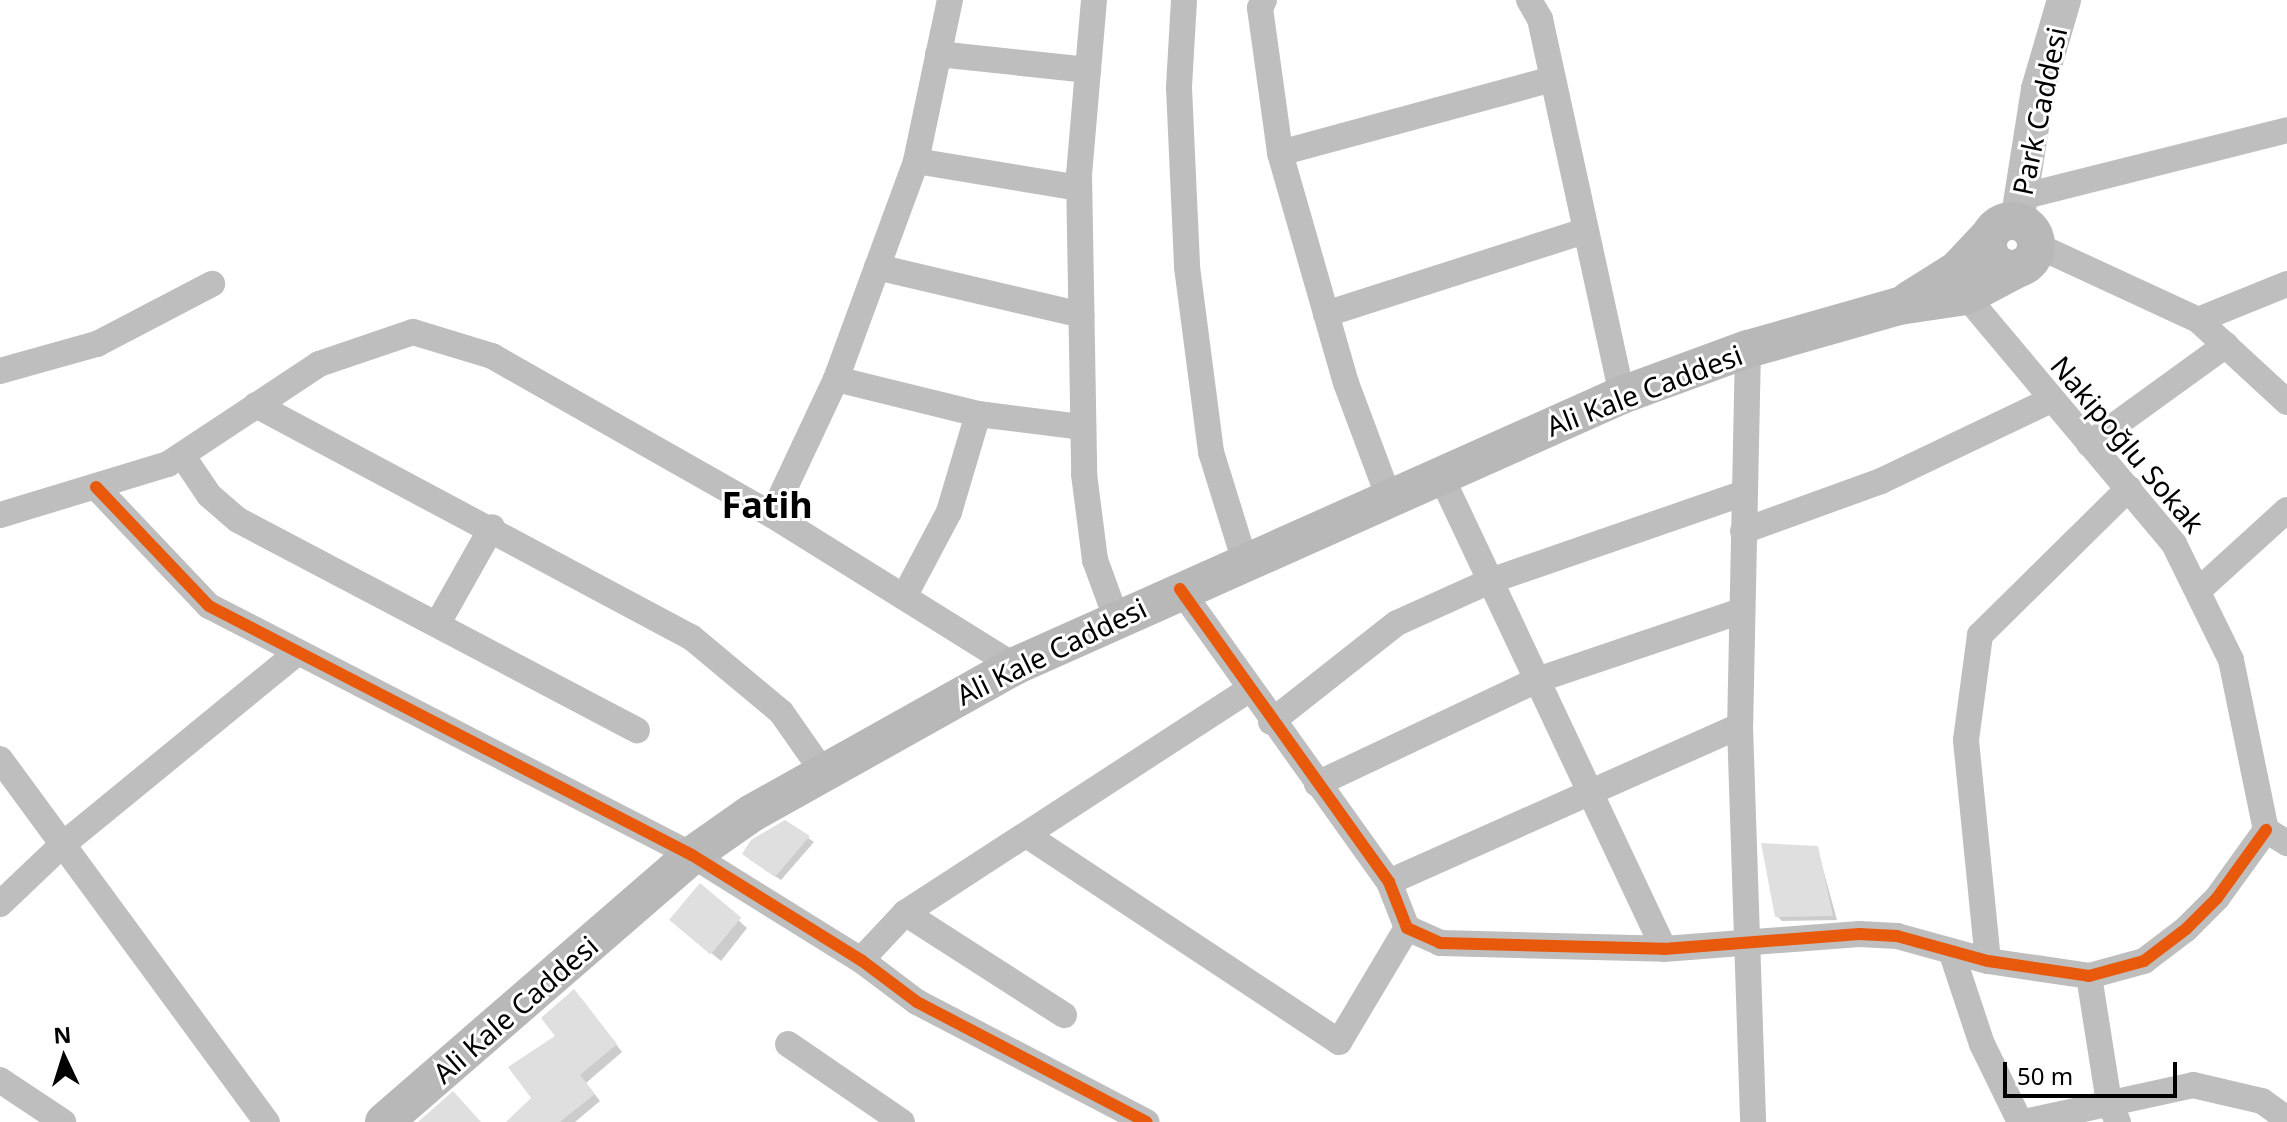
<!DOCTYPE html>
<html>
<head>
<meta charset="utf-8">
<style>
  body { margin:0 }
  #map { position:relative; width:2287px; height:1122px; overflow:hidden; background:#fff; font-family:"Noto Sans",sans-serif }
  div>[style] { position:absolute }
  .shadow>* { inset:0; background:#0003 }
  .building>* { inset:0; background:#dfdfdf; transform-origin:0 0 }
  .minor>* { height:26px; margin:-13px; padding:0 13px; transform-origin:13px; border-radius:13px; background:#bebebe }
  .tertiary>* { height:34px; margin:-17px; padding:0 17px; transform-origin:17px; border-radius:17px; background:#bebebe }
  .secondary>* { height:38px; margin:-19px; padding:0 19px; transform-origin:19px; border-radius:19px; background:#b8b8b8 }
  .secondary>.ring { margin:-19px; padding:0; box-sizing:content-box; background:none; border:38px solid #b8b8b8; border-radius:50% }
  .cycleway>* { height:12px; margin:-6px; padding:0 6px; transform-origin:6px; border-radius:6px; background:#e8590c }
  span { translate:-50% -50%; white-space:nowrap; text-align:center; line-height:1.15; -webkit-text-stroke:6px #fff; paint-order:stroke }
  .street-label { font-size:28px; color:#000 }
  .district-label { font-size:36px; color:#000; font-weight:700 }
  .north { position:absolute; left:24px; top:1018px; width:80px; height:80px; -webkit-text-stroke:6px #fff; paint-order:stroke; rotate:356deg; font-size:22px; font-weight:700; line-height:32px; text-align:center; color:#000 }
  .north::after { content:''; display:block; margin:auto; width:28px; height:36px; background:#000; clip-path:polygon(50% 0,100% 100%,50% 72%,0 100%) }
  .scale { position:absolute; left:2003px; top:1062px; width:174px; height:36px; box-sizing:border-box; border:4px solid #000; border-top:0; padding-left:10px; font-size:24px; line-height:28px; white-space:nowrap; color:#000; -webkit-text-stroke:6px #fff; paint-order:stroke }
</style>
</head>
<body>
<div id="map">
  <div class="shadow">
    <i style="clip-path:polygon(785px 822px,814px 842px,781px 880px,749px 859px)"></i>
    <i style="clip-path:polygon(1817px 847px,1837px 920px,1782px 921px,1777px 916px)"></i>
    <i style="clip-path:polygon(700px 886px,747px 928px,721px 961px,679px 926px)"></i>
    <i style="clip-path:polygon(581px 998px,622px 1052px,586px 1083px,600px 1101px,575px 1122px,509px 1122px,533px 1098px,557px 1036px)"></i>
  </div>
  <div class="building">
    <i style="clip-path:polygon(785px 820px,810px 836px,775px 877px,742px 854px,751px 840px)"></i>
    <i style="clip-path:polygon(1761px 843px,1818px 846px,1833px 916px,1775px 917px)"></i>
    <i style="left:700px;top:883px;width:54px;height:48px;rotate:40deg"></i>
    <i style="clip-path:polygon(574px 989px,617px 1044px,580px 1075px,595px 1094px,560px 1122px,506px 1122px,531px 1098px,508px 1067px,555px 1036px,541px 1018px)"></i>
    <i style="clip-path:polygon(453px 1091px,481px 1122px,418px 1122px)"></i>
  </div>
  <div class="minor">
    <i style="left:1094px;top:0;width:175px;rotate:94.9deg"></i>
    <i style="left:1079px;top:174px;width:300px;rotate:89deg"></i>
    <i style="left:1084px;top:474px;width:87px;rotate:82.7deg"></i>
    <i style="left:1095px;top:560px;width:64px;rotate:69.9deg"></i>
    <i style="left:1184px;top:0;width:88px;rotate:93.3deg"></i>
    <i style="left:1179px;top:88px;width:179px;rotate:87.4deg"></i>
    <i style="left:1187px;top:267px;width:187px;rotate:82.6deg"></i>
    <i style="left:1211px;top:452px;width:115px;rotate:72.8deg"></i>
    <i style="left:1264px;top:0;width:9px;rotate:117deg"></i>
    <i style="left:1260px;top:8px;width:146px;rotate:82.1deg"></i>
    <i style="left:1280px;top:153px;width:239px;rotate:74deg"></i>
    <i style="left:1346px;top:383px;width:123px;rotate:69.5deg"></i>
    <i style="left:1529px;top:0;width:22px;rotate:60deg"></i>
    <i style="left:1540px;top:19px;width:385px;rotate:77.7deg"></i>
    <i style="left:938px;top:54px;width:151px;rotate:6.1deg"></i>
    <i style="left:1280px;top:153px;width:282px;rotate:-15.2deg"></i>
    <i style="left:916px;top:161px;width:165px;rotate:9.4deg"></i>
    <i style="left:2021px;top:197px;width:274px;rotate:-14.1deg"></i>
    <i style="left:2036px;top:245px;width:179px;rotate:24.8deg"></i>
    <i style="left:2198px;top:320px;width:121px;rotate:42.7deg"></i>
    <i style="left:877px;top:267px;width:210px;rotate:13.2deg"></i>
    <i style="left:1966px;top:296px;width:324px;rotate:50deg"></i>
    <i style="left:2174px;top:544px;width:129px;rotate:63.8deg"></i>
    <i style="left:2231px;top:660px;width:174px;rotate:78.4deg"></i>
    <i style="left:1326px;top:314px;width:272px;rotate:-17.8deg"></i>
    <i style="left:2198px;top:320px;width:96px;rotate:-22deg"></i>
    <i style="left:1748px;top:349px;width:377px;rotate:91.2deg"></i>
    <i style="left:1740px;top:726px;width:396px;rotate:88.1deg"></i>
    <i style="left:0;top:371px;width:101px;rotate:-15.6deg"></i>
    <i style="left:97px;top:344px;width:130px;rotate:-27.6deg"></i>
    <i style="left:836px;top:379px;width:146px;rotate:13.8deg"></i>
    <i style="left:978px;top:414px;width:106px;rotate:7.1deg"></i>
    <i style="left:256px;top:405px;width:493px;rotate:28.1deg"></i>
    <i style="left:691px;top:637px;width:117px;rotate:39.8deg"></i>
    <i style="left:781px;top:712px;width:73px;rotate:55deg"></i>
    <i style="left:2089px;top:444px;width:169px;rotate:-35.9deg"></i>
    <i style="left:182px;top:455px;width:48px;rotate:56deg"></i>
    <i style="left:209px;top:495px;width:38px;rotate:41deg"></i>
    <i style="left:238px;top:520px;width:451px;rotate:27.8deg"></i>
    <i style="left:1440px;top:474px;width:525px;rotate:64.75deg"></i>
    <i style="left:96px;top:487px;width:164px;rotate:46.5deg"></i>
    <i style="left:209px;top:606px;width:543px;rotate:27.27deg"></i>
    <i style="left:692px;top:855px;width:199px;rotate:31.9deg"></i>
    <i style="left:861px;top:960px;width:70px;rotate:36.9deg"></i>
    <i style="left:917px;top:1002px;width:259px;rotate:27.6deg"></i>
    <i style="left:0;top:515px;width:176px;rotate:-16.9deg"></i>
    <i style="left:168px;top:464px;width:181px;rotate:-33.5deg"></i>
    <i style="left:319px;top:364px;width:99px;rotate:-18.8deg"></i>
    <i style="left:413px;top:332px;width:83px;rotate:16.9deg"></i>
    <i style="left:492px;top:356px;width:322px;rotate:29.6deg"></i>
    <i style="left:772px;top:515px;width:286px;rotate:31.9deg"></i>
    <i style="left:772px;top:515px;width:150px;rotate:-64.8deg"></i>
    <i style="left:836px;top:379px;width:232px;rotate:-69.8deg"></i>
    <i style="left:916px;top:161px;width:165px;rotate:-78.1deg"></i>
    <i style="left:1743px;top:531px;width:147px;rotate:-19.9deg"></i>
    <i style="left:1881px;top:481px;width:186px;rotate:-25.5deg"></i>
    <i style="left:1180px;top:589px;width:360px;rotate:54.5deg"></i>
    <i style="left:1389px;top:882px;width:49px;rotate:68.6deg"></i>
    <i style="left:1407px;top:928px;width:36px;rotate:24deg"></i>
    <i style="left:1440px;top:943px;width:224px;rotate:1.5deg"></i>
    <i style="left:1664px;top:949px;width:196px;rotate:-4.4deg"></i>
    <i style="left:1859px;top:934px;width:38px;rotate:3deg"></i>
    <i style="left:1897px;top:936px;width:94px;rotate:15.4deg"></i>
    <i style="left:1988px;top:961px;width:102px;rotate:8.4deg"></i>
    <i style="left:2089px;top:976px;width:57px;rotate:-15.3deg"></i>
    <i style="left:2144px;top:961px;width:53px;rotate:-37.3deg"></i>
    <i style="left:2186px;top:929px;width:44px;rotate:-45deg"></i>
    <i style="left:2217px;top:898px;width:84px;rotate:-54.2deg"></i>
    <i style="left:2199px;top:590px;width:119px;rotate:-42.3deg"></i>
    <i style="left:904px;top:597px;width:96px;rotate:-62.1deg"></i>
    <i style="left:949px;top:512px;width:102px;rotate:-73.5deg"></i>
    <i style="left:438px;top:623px;width:110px;rotate:-60.6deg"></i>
    <i style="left:1271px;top:722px;width:160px;rotate:-38.2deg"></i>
    <i style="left:1397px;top:623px;width:102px;rotate:-24.3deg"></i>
    <i style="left:1490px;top:581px;width:269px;rotate:-19.1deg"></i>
    <i style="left:0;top:759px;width:451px;rotate:53.7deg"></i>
    <i style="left:1317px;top:784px;width:243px;rotate:-25.3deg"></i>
    <i style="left:1537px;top:680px;width:215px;rotate:-18.7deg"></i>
    <i style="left:2266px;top:830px;width:25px;rotate:32deg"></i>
    <i style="left:1028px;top:836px;width:373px;rotate:33.5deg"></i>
    <i style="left:1339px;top:1042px;width:133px;rotate:-59.2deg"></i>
    <i style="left:1389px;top:882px;width:384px;rotate:-24deg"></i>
    <i style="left:0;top:904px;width:84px;rotate:-43.6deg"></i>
    <i style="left:61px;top:846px;width:305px;rotate:-39.3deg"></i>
    <i style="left:905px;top:913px;width:189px;rotate:32.7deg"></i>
    <i style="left:1951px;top:951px;width:98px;rotate:71.6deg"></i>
    <i style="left:1982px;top:1044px;width:87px;rotate:64deg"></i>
    <i style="left:861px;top:960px;width:64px;rotate:-46.9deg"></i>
    <i style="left:905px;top:913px;width:409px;rotate:-33deg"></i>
    <i style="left:1988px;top:961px;width:222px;rotate:-95.7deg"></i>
    <i style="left:1966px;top:740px;width:106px;rotate:-82.4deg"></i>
    <i style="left:1980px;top:635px;width:209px;rotate:-44.6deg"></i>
    <i style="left:2089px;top:976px;width:128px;rotate:81deg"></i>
    <i style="left:2109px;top:1102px;width:22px;rotate:66deg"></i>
    <i style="left:788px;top:1044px;width:138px;rotate:34.4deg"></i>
    <i style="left:0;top:1080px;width:76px;rotate:33.7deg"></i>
    <i style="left:2024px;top:1122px;width:173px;rotate:-12.3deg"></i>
    <i style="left:2193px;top:1085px;width:71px;rotate:13.1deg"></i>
    <i style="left:2262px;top:1101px;width:31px;rotate:36deg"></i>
  </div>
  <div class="tertiary">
    <i style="left:2017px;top:222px;width:135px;rotate:-81deg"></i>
    <i style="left:2038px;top:89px;width:93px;rotate:-73.7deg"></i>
  </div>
  <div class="secondary">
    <i class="ring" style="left:1988px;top:221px;width:10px;height:10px"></i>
    <i style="left:1909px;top:300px;width:57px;rotate:-32deg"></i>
    <i style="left:1957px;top:270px;width:48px;rotate:-46.7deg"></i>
    <i style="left:384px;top:1122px;width:408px;rotate:-40.9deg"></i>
    <i style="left:692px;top:855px;width:73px;rotate:-35deg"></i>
    <i style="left:752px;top:813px;width:301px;rotate:-29.2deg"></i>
    <i style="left:1015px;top:666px;width:665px;rotate:-24.06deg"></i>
    <i style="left:1622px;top:395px;width:134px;rotate:-20.1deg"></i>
    <i style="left:1748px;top:349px;width:157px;rotate:-15.9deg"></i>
    <i style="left:1899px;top:306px;width:68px;rotate:-8.5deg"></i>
    <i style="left:1966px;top:296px;width:60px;rotate:-27.8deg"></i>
  </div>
  <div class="cycleway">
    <i style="left:96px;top:487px;width:164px;rotate:46.5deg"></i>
    <i style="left:209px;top:606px;width:543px;rotate:27.27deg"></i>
    <i style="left:692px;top:855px;width:199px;rotate:31.9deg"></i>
    <i style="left:861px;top:960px;width:70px;rotate:36.9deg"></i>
    <i style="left:917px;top:1002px;width:259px;rotate:27.6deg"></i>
    <i style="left:1180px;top:589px;width:360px;rotate:54.5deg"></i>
    <i style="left:1389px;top:882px;width:49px;rotate:68.6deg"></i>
    <i style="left:1407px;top:928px;width:36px;rotate:24deg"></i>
    <i style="left:1440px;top:943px;width:224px;rotate:1.5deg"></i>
    <i style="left:1664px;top:949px;width:196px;rotate:-4.4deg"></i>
    <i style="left:1859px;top:934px;width:38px;rotate:3deg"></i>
    <i style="left:1897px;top:936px;width:94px;rotate:15.4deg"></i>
    <i style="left:1988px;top:961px;width:102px;rotate:8.4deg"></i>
    <i style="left:2089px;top:976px;width:57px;rotate:-15.3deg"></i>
    <i style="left:2144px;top:961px;width:53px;rotate:-37.3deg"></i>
    <i style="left:2186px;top:929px;width:44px;rotate:-45deg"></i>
    <i style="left:2217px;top:898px;width:84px;rotate:-54.2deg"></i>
  </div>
  <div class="street-label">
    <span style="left:2039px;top:111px;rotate:-78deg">Park Caddesi</span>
    <span style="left:1644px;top:390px;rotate:-21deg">Ali Kale Caddesi</span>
    <span style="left:2128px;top:444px;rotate:50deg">Nakipoğlu Sokak</span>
    <span style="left:1051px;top:651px;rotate:-26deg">Ali Kale Caddesi</span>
    <span style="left:515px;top:1009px;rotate:-41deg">Ali Kale Caddesi</span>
  </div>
  <div class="district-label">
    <span style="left:767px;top:505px">Fatih</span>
  </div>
  <div class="north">N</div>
  <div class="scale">50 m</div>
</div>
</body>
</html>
